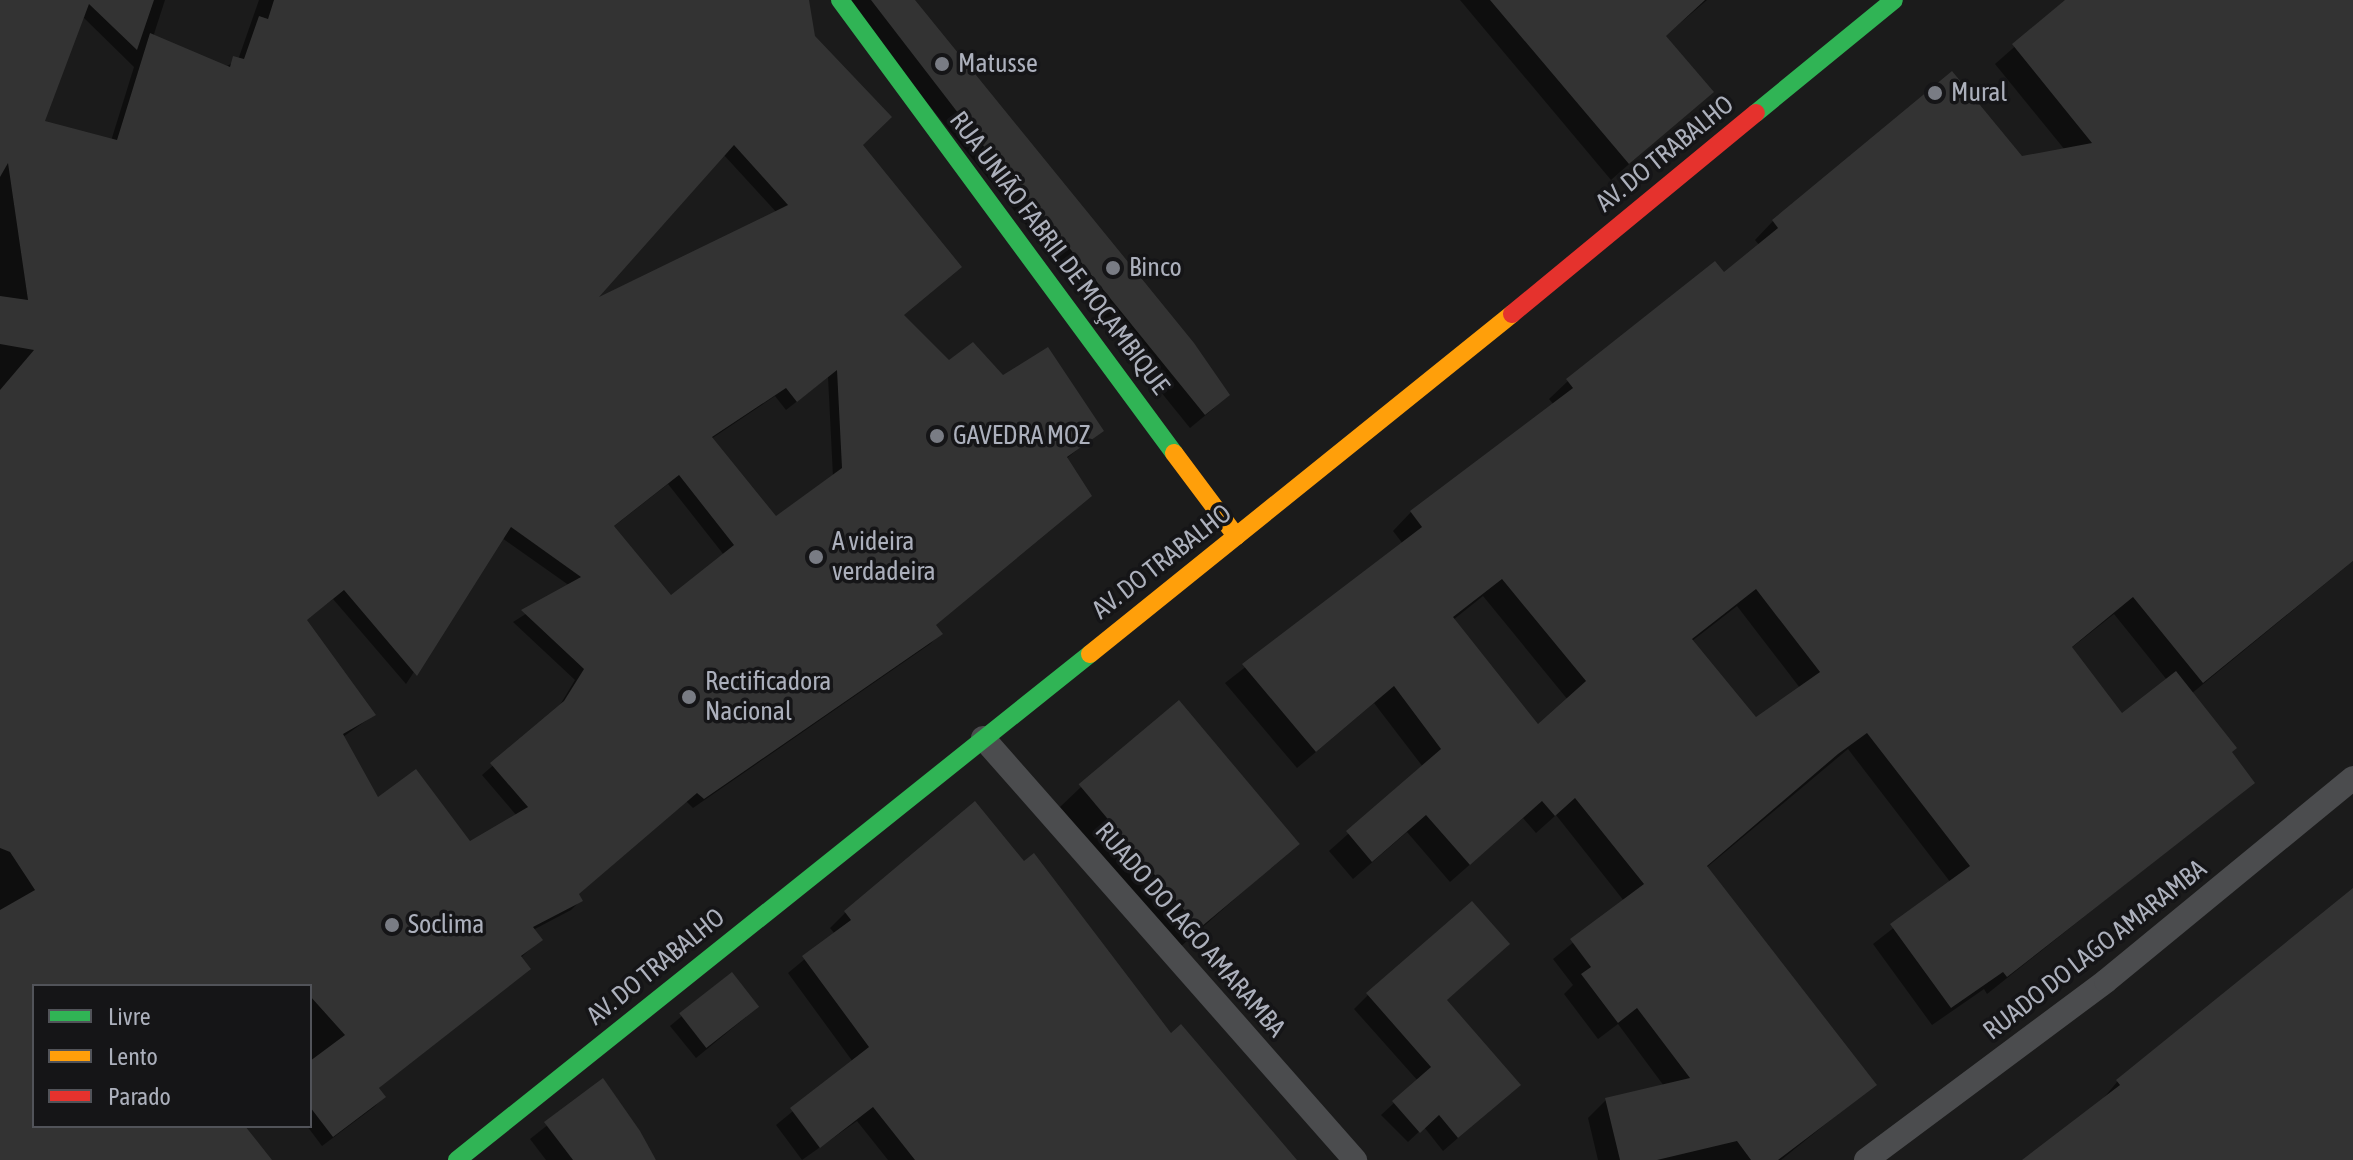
<!DOCTYPE html>
<html>
<head>
<meta charset="utf-8">
<style>
  body { margin:0 }
  #map { position:relative; width:2353px; height:1160px; overflow:hidden; background:#1b1b1b; font-family:"Asap Condensed",sans-serif }
  div>[style] { position:absolute }
  .shadow>* { inset:0; background:#0007 }
  .building>* { inset:0; background:#333; transform-origin:0 0 }
  .lane>* { height:24px; margin:-12px; padding:0 12px; transform-origin:12px; border-radius:12px; background:#4b4c4e }
  .fast>* { height:18px; margin:-9px; padding:0 9px; transform-origin:9px; border-radius:9px; background:#30b455 }
  .slow>* { height:18px; margin:-9px; padding:0 9px; transform-origin:9px; border-radius:9px; background:#ff9f0a }
  .jam>* { height:18px; margin:-9px; padding:0 9px; transform-origin:9px; border-radius:9px; background:#e5322d }
  .dots>* { width:22px; height:22px; translate:-50% -50%; box-sizing:border-box; border:4px solid #151517; border-radius:50% }
  span { translate:-50% -50%; white-space:nowrap; text-align:center; line-height:1.15; -webkit-text-stroke:7px #151517; paint-order:stroke }
  .poi-label { font-size:26px; color:#acb0bc }
  .left { translate:0 -50%; text-align:left }
  .street-label { font-size:26px; color:#acb0bc }
  .legend { position:absolute; left:32px; top:984px; width:280px; height:144px; box-sizing:border-box; background:#151517; border:2px solid #515359; margin:0; padding:10px 14px; list-style:none; font-size:24px; color:#acb0bc }
  .legend li { display:flex; align-items:center; gap:16px; height:40px }
  .legend b { width:40px; border:2px solid #515359 }
</style>
</head>
<body>
<div id="map">
  <div class="shadow">
    <i style="clip-path:polygon(evenodd,0 0,165px 0,153px 37px,225px 67px,238px 60px,259px 0,807px 0,813px 37px,860px 145px,902px 316px,949px 363px,1003px 378px,1101px 430px,1066px 459px,934px 626px,940px 634px,930px 644px,693px 808px,686px 801px,577px 895px,581px 900px,571px 910px,533px 930px,540px 940px,378px 1089px,384px 1097px,374px 1107px,322px 1146px,307px 1126px,310px 986px,34px 986px,34px 1126px,242px 1126px,269px 1160px,0 1160px,0 0,82px 16px,134px 67px,111px 141px,42px 122px,82px 16px,0 0,723px 154px,777px 213px,591px 303px,723px 154px,0 0,828px 377px,833px 477px,775px 519px,711px 439px,775px 396px,786px 410px,828px 377px,0 0,668px 484px,724px 555px,671px 598px,613px 527px,668px 484px,0 0,502px 538px,570px 586px,513px 622px,575px 680px,557px 710px,482px 775px,517px 816px,469px 843px,378px 800px,343px 737px,374px 715px,305px 621px,333px 599px,406px 684px,502px 538px)"></i>
    <i style="clip-path:polygon(844px 0,912px 0,1227px 395px,1213px 409px,1190px 428px)"></i>
    <i style="clip-path:polygon(1460px 0,1707px 0,1664px 37px,1711px 92px,1611px 180px)"></i>
    <i style="clip-path:polygon(evenodd,2068px 0,2353px 0,2353px 561px,2191px 694px,2252px 783px,1987px 994px,1984px 989px,1932px 1025px,1873px 944px,1951px 883px,1848px 749px,1706px 868px,1874px 1085px,1781px 1160px,1598px 1160px,1588px 1118px,1606px 1100px,1664px 1086px,1618px 1024px,1598px 1039px,1564px 994px,1573px 985px,1553px 959px,1624px 901px,1556px 815px,1536px 833px,1523px 818px,1450px 882px,1407px 832px,1353px 879px,1329px 851px,1423px 767px,1374px 703px,1297px 768px,1225px 683px,1403px 544px,1393px 531px,1411px 512px,1554px 405px,1549px 399px,1568px 381px,1724px 275px,1760px 246px,1755px 240px,1773px 221px,2065px 150px,1995px 64px,2068px 0,1483px 596px,1568px 700px,1538px 727px,1453px 620px,1483px 596px,2068px 0,1737px 606px,1800px 688px,1756px 720px,1692px 641px,1737px 606px,2068px 0,2114px 614px,2167px 680px,2122px 716px,2070px 649px,2114px 614px)"></i>
    <i style="clip-path:polygon(1081px 787px,1298px 843px,1179px 948px,1060px 807px)"></i>
    <i style="clip-path:polygon(975px 804px,1171px 1036px,1282px 1160px,888px 1160px,857px 1121px,802px 1160px,776px 1125px,853px 1062px,788px 973px,835px 934px,830px 928px,845px 913px)"></i>
    <i style="clip-path:polygon(2353px 890px,2353px 1160px,2027px 1160px,2098px 1105px,2117px 1082px)"></i>
    <i style="clip-path:polygon(731px 975px,746px 1017px,696px 1058px,670px 1026px)"></i>
    <i style="clip-path:polygon(1368px 995px,1445px 1000px,1504px 1098px,1443px 1151px,1424px 1127px,1408px 1142px,1381px 1115px,1418px 1081px,1354px 1009px)"></i>
    <i style="clip-path:polygon(603px 1081px,656px 1160px,546px 1160px,530px 1139px)"></i>
  </div>
  <div class="building">
    <i style="clip-path:polygon(evenodd,0 0,154px 0,137px 50px,89px 4px,45px 121px,117px 140px,150px 33px,230px 67px,233px 56px,244px 59px,259px 16px,268px 19px,274px 0,809px 0,815px 36px,892px 117px,863px 145px,962px 267px,904px 315px,949px 360px,973px 342px,1003px 375px,1048px 347px,1104px 431px,1067px 457px,1092px 496px,936px 625px,943px 634px,704px 799px,697px 793px,579px 894px,583px 901px,533px 927px,543px 940px,521px 956px,531px 969px,379px 1088px,386px 1097px,333px 1137px,310px 1107px,310px 1061px,345px 1035px,310px 996px,310px 986px,34px 986px,34px 1126px,245px 1126px,272px 1160px,0 1160px,0 910px,35px 890px,10px 852px,0 848px,0 390px,34px 350px,0 344px,0 296px,28px 300px,8px 163px,0 177px,0 0,734px 145px,788px 205px,599px 297px,734px 145px,0 0,837px 370px,842px 468px,776px 516px,712px 437px,786px 388px,797px 402px,837px 370px,0 0,679px 475px,734px 545px,671px 595px,614px 526px,679px 475px,0 0,511px 527px,581px 577px,521px 610px,584px 669px,564px 701px,490px 763px,528px 807px,470px 841px,416px 769px,378px 797px,343px 734px,376px 715px,307px 620px,344px 590px,417px 676px,511px 527px)"></i>
    <i style="clip-path:polygon(871px 0,915px 0,1194px 343px,1230px 395px,1205px 415px,1067px 245px,1059px 251px,1037px 225px,1025px 208px,1029px 205px)"></i>
    <i style="clip-path:polygon(1490px 0,1705px 0,1666px 36px,1714px 92px,1629px 164px)"></i>
    <i style="clip-path:polygon(evenodd,2065px 0,2353px 0,2353px 561px,2203px 683px,2133px 597px,2072px 647px,2122px 713px,2176px 671px,2237px 748px,2232px 752px,2255px 783px,2007px 977px,2003px 972px,1951px 1008px,1890px 924px,1970px 866px,1867px 733px,1838px 754px,1707px 866px,1877px 1085px,1778px 1160px,1751px 1160px,1737px 1141px,1657px 1160px,1620px 1160px,1605px 1098px,1690px 1078px,1637px 1008px,1618px 1023px,1581px 974px,1591px 967px,1570px 939px,1644px 884px,1575px 798px,1555px 816px,1542px 801px,1470px 865px,1426px 815px,1372px 862px,1346px 831px,1441px 749px,1394px 686px,1316px 752px,1242px 664px,1422px 527px,1410px 511px,1573px 388px,1566px 379px,1715px 261px,1724px 272px,1778px 228px,1772px 220px,1952px 71px,2022px 156px,2092px 143px,2012px 44px,2065px 0,1502px 579px,1586px 681px,1538px 724px,1453px 617px,1502px 579px,2065px 0,1756px 589px,1820px 672px,1756px 717px,1692px 639px,1756px 589px)"></i>
    <i style="left:1179px;top:700px;width:188px;height:131px;rotate:50deg"></i>
    <i style="clip-path:polygon(975px 801px,1024px 861px,1034px 853px,1171px 1033px,1181px 1024px,1297px 1160px,915px 1160px,873px 1107px,820px 1148px,790px 1108px,869px 1047px,802px 956px,851px 920px,844px 911px)"></i>
    <i style="clip-path:polygon(2353px 888px,2353px 1160px,2022px 1160px,2120px 1085px,2116px 1080px)"></i>
    <i style="clip-path:polygon(1472px 901px,1510px 944px,1447px 1000px,1521px 1085px,1458px 1138px,1439px 1115px,1420px 1133px,1392px 1101px,1431px 1067px,1366px 993px)"></i>
    <i style="left:732px;top:972px;width:44px;height:67px;rotate:52deg"></i>
    <i style="clip-path:polygon(603px 1078px,640px 1131px,656px 1160px,573px 1160px,544px 1122px)"></i>
  </div>
  <div class="lane">
    <i style="left:983px;top:738px;width:563px;rotate:48.6deg"></i>
    <i style="left:1866px;top:1160px;width:299px;rotate:-36.7deg"></i>
    <i style="left:2106px;top:981px;width:320px;rotate:-39.4deg"></i>
  </div>
  <div class="fast">
    <i style="left:840px;top:0;width:563px;rotate:53.6deg"></i>
    <i style="left:1756px;top:113px;width:178px;rotate:-39.3deg"></i>
    <i style="left:457px;top:1160px;width:810px;rotate:-38.64deg"></i>
  </div>
  <div class="slow">
    <i style="left:1174px;top:453px;width:104px;rotate:53.2deg"></i>
    <i style="left:1090px;top:654px;width:542px;rotate:-38.86deg"></i>
  </div>
  <div class="jam">
    <i style="left:1512px;top:314px;width:316px;rotate:-39.5deg"></i>
  </div>
  <div class="dots">
    <i style="left:942px;top:64px;background:#797c84"></i>
    <i style="left:1935px;top:93px;background:#797c84"></i>
    <i style="left:1113px;top:268px;background:#797c84"></i>
    <i style="left:937px;top:436px;background:#797c84"></i>
    <i style="left:816px;top:557px;background:#797c84"></i>
    <i style="left:689px;top:697px;background:#797c84"></i>
    <i style="left:392px;top:925px;background:#797c84"></i>
  </div>
  <div class="poi-label">
    <span class="left" style="left:958px;top:64px">Matusse</span>
    <span class="left" style="left:1951px;top:93px">Mural</span>
    <span class="left" style="left:1129px;top:268px">Binco</span>
    <span class="left" style="left:953px;top:436px">GAVEDRA MOZ</span>
    <span class="left" style="left:832px;top:557px">A videira<br>verdadeira</span>
    <span class="left" style="left:705px;top:697px">Rectificadora<br>Nacional</span>
    <span class="left" style="left:408px;top:925px">Soclima</span>
  </div>
  <div class="street-label">
    <span style="left:1665px;top:154px;rotate:-39deg">AV. DO TRABALHO</span>
    <span style="left:1059px;top:253px;rotate:53deg">RUA UNIÃO FABRIL DE MOÇAMBIQUE</span>
    <span style="left:1162px;top:562px;rotate:-38deg">AV. DO TRABALHO</span>
    <span style="left:1190px;top:930px;rotate:49deg">RUADO DO LAGO AMARAMBA</span>
    <span style="left:2095px;top:950px;rotate:-38deg">RUADO DO LAGO AMARAMBA</span>
    <span style="left:656px;top:967px;rotate:-39deg">AV. DO TRABALHO</span>
  </div>
  <ul class="legend">
  <li><b style="height:10px;background:#30b455"></b>Livre</li>
  <li><b style="height:10px;background:#ff9f0a"></b>Lento</li>
  <li><b style="height:10px;background:#e5322d"></b>Parado</li>
  </ul>
</div>
</body>
</html>
